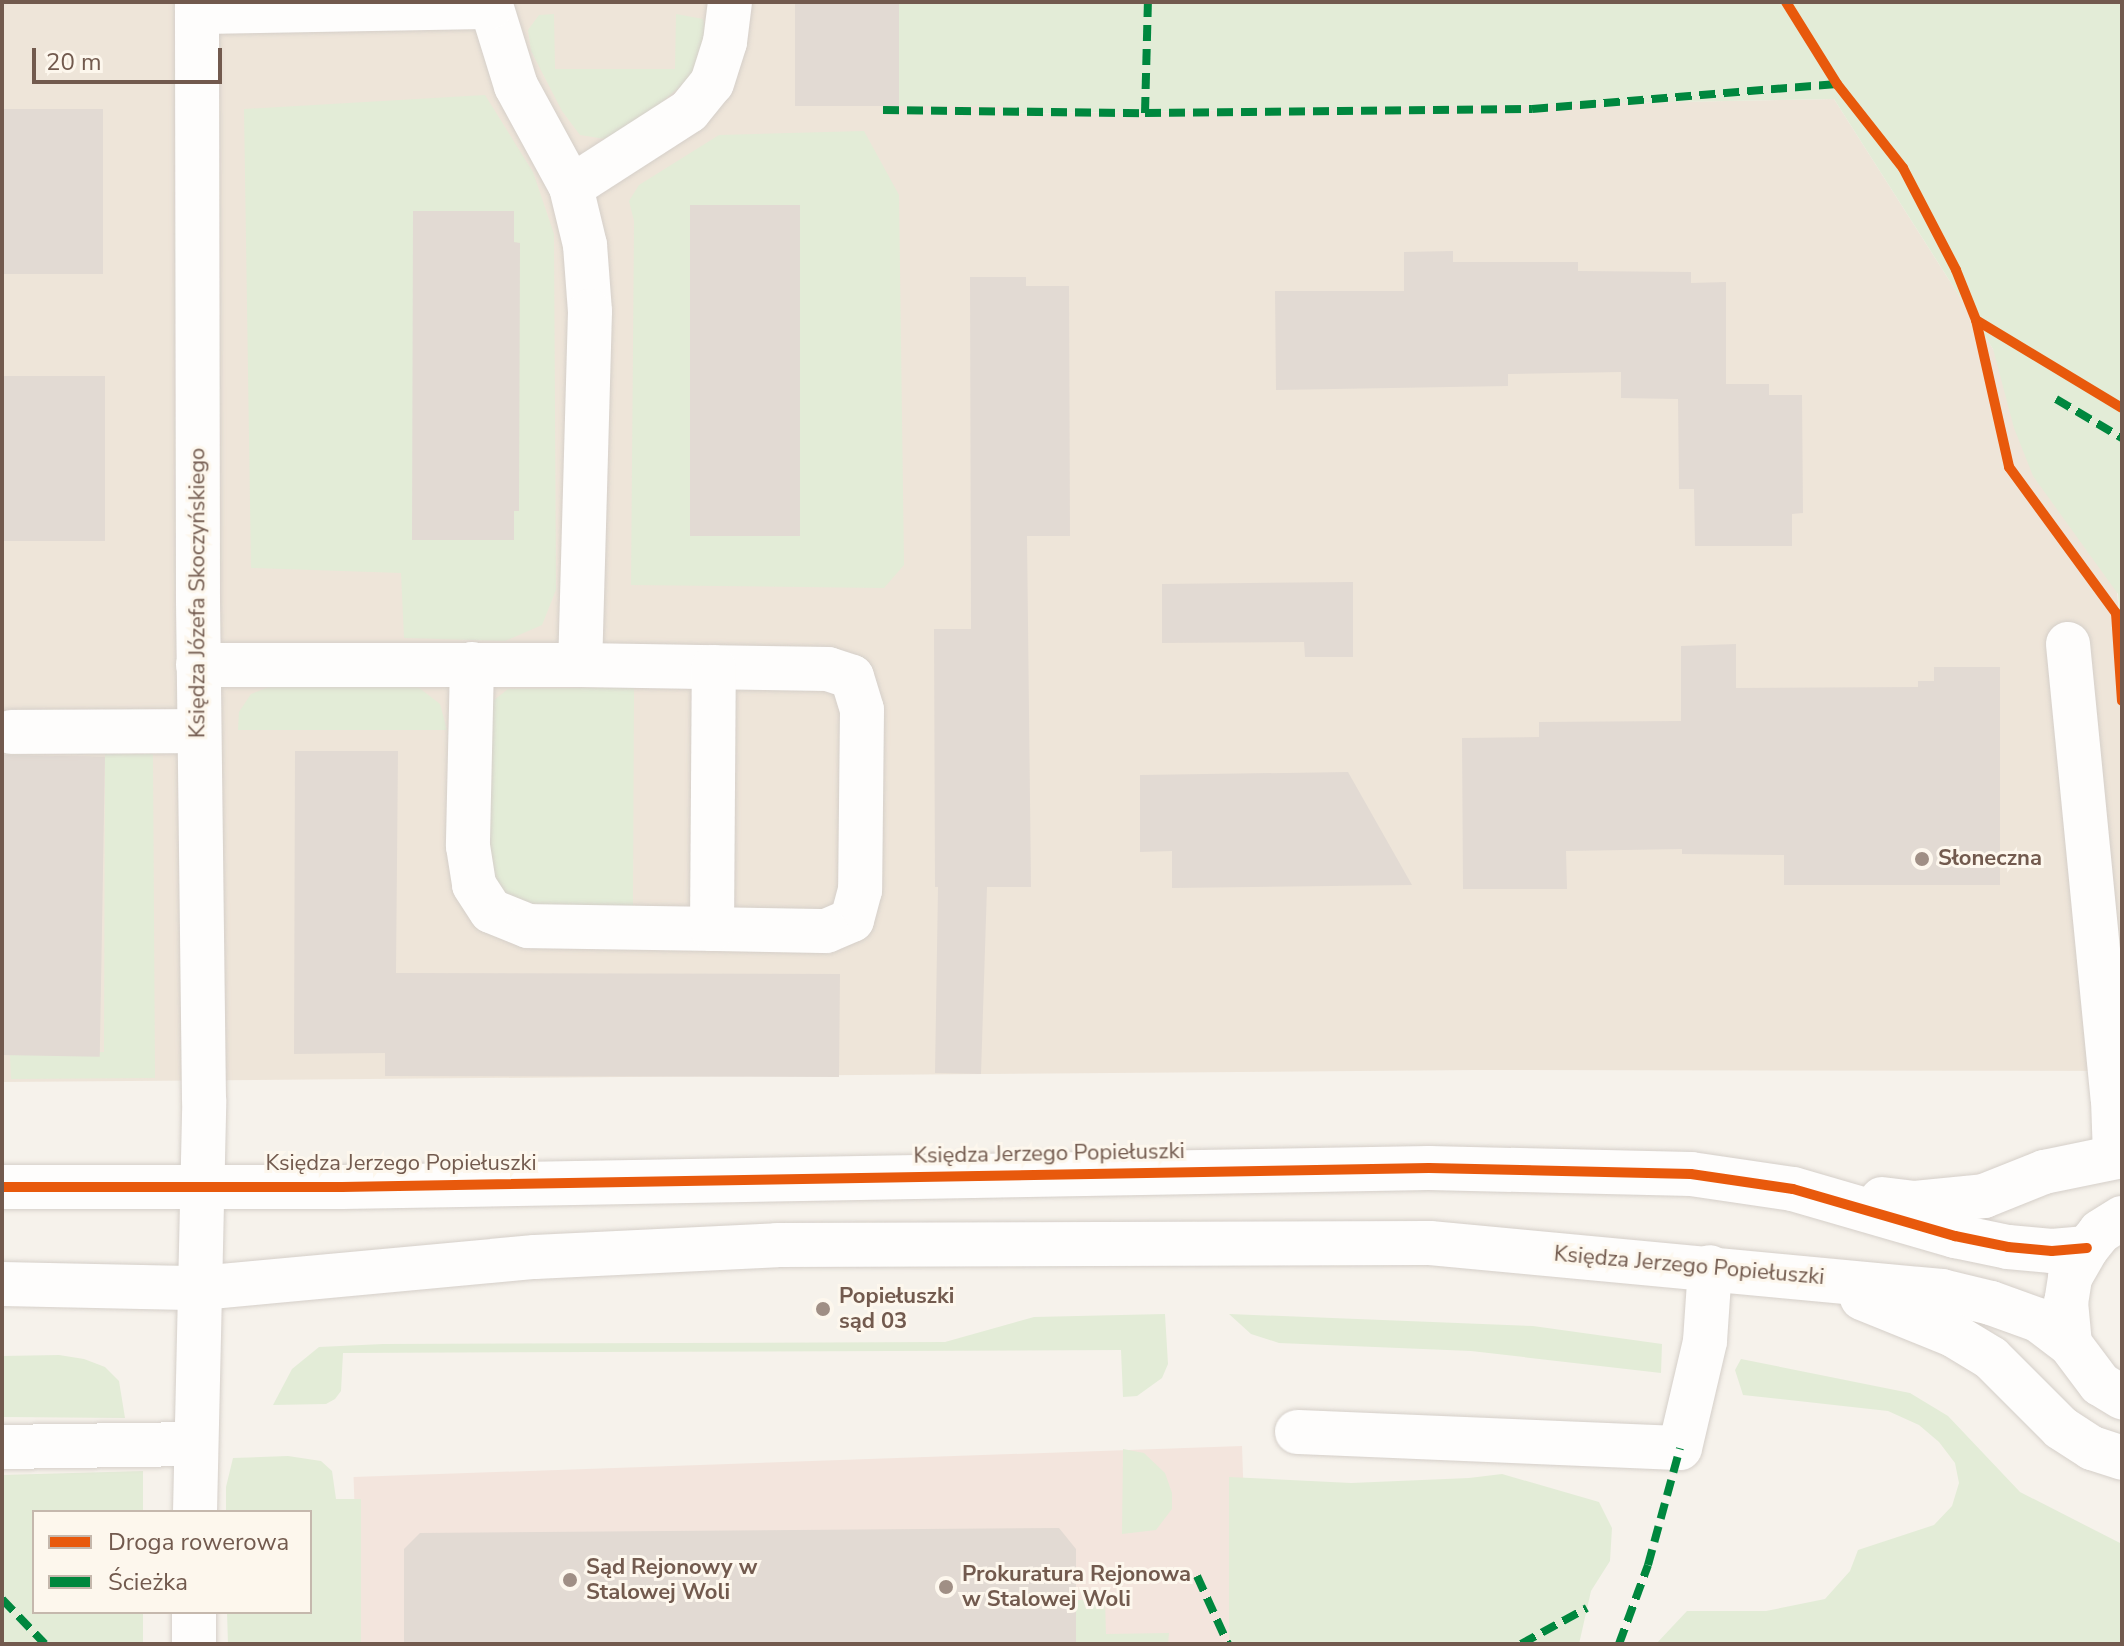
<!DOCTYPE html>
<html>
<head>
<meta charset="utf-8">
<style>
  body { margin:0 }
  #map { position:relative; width:2124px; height:1646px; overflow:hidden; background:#f6f2eb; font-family:"Nunito Sans",sans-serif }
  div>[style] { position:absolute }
  .residential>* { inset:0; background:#eee5d9 }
  .commercial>* { inset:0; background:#f3e5dd; transform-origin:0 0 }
  .green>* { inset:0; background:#e3ecd7 }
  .building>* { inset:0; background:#e2dad3; transform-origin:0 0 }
  .roads { filter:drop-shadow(0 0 2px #d5cfc9) drop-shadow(0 0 2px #d5cfc9) }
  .minor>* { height:44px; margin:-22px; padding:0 22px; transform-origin:22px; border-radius:22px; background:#fefdfc }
  .quiet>* { height:8px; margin-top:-4px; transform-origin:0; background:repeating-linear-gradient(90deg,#00873e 0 16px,transparent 0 24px) }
  .cycleway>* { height:10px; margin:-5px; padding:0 5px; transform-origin:5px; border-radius:5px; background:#e8590c }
  .dots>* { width:22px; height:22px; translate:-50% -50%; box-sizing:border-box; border:4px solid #fdf7ed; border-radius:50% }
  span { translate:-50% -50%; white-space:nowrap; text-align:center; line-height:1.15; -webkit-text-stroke:6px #fdf7ed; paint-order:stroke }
  .street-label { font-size:22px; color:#725a4e }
  .poi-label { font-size:22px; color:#725a4e; font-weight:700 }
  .left { translate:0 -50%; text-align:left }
  .frame { position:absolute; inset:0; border:4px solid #725a4e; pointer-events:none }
  .legend { position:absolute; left:32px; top:1510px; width:280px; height:104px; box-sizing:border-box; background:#fdf7ed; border:2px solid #c5b8ad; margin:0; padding:10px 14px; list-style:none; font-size:24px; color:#725a4e }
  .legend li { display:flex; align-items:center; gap:16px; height:40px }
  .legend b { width:40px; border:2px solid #c5b8ad }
  .scale { position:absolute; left:32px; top:48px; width:190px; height:36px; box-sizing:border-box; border:4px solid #725a4e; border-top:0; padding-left:10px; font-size:24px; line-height:28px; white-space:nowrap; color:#725a4e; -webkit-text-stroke:6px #fdf7ed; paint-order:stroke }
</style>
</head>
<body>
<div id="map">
  <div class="residential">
    <i style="clip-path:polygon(2px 2px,1013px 2px,1010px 114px,1834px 99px,1993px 349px,2116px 579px,2122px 651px,2122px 1071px,1475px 1070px,2px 1082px)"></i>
  </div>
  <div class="commercial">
    <i style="left:1242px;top:1446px;width:198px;height:889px;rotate:88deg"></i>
  </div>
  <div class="green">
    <i style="clip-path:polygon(899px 2px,2122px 2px,2122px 651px,2118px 594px,2033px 476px,2014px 428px,1993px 349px,1834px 99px,1009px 114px,1009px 106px,899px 106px)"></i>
    <i style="clip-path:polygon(554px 14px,555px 69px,675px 69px,676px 14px,703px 19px,708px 35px,693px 76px,651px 111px,605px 139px,580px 135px,562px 111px,531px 51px,528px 30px,539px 15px)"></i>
    <i style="clip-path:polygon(485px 95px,533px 172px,554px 234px,556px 590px,542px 625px,505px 641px,404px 638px,401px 573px,251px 568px,244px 109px)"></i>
    <i style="clip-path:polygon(864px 131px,899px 195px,904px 565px,884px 588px,631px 585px,634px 221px,629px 201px,639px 185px,719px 135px)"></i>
    <i style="clip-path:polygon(381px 684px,418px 687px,440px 704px,447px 730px,238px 730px,239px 712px,251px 694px,274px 685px)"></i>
    <i style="clip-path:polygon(634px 687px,633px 906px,526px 904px,495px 889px,481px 858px,488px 705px,508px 689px)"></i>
    <i style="clip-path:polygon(105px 753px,153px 754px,155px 1078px,11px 1079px,10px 1055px,104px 1052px)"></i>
    <i style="clip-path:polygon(1165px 1314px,1168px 1364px,1162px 1378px,1137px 1396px,1123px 1397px,1121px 1350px,343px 1353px,341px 1391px,335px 1399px,326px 1404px,273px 1405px,292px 1369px,319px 1347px,383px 1344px,945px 1342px,1034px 1317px)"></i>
    <i style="clip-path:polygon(1229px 1314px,1533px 1326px,1662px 1344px,1661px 1373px,1471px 1351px,1279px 1343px,1251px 1334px)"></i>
    <i style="clip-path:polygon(59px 1355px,84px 1359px,105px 1367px,119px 1381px,125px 1418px,2px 1417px,2px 1356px)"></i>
    <i style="clip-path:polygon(1741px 1359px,1910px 1393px,1948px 1416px,2020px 1492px,2122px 1544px,2122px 1644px,1656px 1644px,1687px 1611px,1766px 1611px,1825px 1599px,1850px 1571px,1858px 1550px,1934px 1525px,1952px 1506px,1959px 1483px,1955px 1463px,1939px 1442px,1919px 1425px,1888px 1411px,1743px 1395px,1735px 1370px)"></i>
    <i style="clip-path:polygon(1123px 1449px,1144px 1453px,1165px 1473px,1172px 1493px,1172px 1509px,1156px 1530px,1122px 1534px)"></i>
    <i style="clip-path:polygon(288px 1456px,321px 1461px,332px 1471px,336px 1499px,361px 1499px,361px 1644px,228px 1644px,227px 1612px,310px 1612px,310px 1512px,226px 1512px,226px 1487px,233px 1458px)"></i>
    <i style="clip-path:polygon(143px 1471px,143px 1512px,34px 1512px,34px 1612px,143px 1612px,143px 1644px,2px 1644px,2px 1475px)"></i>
    <i style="clip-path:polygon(1502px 1474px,1599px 1502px,1612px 1528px,1610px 1561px,1591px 1591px,1579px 1644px,1229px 1644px,1229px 1477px,1351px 1483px,1469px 1478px)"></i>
    <i style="clip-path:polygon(1076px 1600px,1105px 1600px,1106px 1634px,1169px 1633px,1168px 1644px,1064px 1644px,1076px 1632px)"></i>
  </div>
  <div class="building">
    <i style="left:795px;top:2px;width:104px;height:104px"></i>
    <i style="left:2px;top:109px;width:101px;height:165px"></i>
    <i style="left:800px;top:205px;width:331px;height:110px;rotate:90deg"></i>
    <i style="clip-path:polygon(413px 211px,514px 211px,514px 242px,520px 243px,519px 511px,514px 511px,514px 540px,412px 540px)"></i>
    <i style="clip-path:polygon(1453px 251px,1453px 262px,1578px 262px,1578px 271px,1691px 272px,1691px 283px,1726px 282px,1726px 384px,1769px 384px,1769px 395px,1802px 395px,1803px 513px,1792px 514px,1792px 546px,1695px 546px,1694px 489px,1679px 489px,1678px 399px,1621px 398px,1621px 372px,1508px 374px,1508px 386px,1276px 390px,1275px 291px,1404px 291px,1404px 252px)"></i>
    <i style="clip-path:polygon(970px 277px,1026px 277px,1026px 286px,1069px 286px,1070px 536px,1027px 536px,1031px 887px,987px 887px,981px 1074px,935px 1073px,938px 887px,935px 887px,934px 629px,971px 629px)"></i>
    <i style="left:105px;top:376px;width:165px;height:103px;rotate:90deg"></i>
    <i style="clip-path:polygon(1353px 582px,1353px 657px,1305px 657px,1304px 642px,1162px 643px,1162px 584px)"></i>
    <i style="clip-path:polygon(1736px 644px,1736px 688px,1918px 687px,1918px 681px,1934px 681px,1934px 667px,2000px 667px,2000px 885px,1784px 885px,1784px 855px,1682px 854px,1682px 849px,1566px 851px,1567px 889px,1463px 889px,1462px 738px,1539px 737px,1539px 722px,1681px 721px,1681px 646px)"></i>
    <i style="clip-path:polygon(295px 751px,398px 751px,396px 973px,840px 974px,839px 1077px,385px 1076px,385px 1053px,294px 1054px)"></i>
    <i style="left:2px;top:755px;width:103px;height:300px;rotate:1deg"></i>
    <i style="clip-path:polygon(1348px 772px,1412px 885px,1172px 888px,1172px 851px,1140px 852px,1140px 775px)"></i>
    <i style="clip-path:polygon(1059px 1528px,1076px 1549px,1076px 1644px,404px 1644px,404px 1549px,420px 1533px)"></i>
  </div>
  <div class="roads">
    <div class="minor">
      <i style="left:490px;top:2px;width:88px;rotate:72.8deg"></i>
      <i style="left:516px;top:86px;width:115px;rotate:61.4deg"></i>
      <i style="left:571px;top:187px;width:60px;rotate:76.4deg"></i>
      <i style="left:585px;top:245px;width:66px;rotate:85.7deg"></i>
      <i style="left:590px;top:311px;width:354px;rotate:91.6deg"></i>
      <i style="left:197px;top:12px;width:294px;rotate:-1deg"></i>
      <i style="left:571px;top:187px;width:140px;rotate:-32.8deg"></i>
      <i style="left:689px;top:111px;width:36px;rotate:-51deg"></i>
      <i style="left:712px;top:83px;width:43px;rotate:-72.4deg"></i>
      <i style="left:725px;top:42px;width:40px;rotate:-82.9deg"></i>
      <i style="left:2068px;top:644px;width:457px;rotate:84.4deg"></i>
      <i style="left:2113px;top:1099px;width:57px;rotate:88deg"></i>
      <i style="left:472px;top:664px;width:182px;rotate:91.3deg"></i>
      <i style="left:468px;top:846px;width:39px;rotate:81deg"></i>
      <i style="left:474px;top:885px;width:31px;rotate:57deg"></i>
      <i style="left:491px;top:911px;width:40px;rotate:22deg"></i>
      <i style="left:528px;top:926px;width:184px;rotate:0.9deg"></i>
      <i style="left:198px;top:665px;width:382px"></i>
      <i style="left:580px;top:665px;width:248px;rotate:0.9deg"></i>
      <i style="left:828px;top:669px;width:25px;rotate:18deg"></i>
      <i style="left:852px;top:677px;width:34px;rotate:73deg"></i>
      <i style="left:862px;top:710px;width:180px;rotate:90.6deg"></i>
      <i style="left:860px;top:890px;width:31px;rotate:105deg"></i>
      <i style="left:852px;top:920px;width:28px;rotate:157deg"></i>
      <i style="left:826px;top:931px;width:114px;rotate:-179deg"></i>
      <i style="left:712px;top:929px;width:262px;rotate:-89.6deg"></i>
      <i style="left:11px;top:732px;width:188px;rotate:-0.3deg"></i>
      <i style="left:2px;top:1187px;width:340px"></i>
      <i style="left:342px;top:1187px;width:1087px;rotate:-1deg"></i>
      <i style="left:1429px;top:1168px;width:262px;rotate:1.3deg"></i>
      <i style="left:1691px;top:1174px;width:103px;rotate:8.4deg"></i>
      <i style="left:1793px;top:1189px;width:169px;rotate:16.2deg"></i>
      <i style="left:1955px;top:1236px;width:54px;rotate:11.7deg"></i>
      <i style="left:2008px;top:1247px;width:44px;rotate:5.2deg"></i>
      <i style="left:2052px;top:1251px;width:35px;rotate:-5deg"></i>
      <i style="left:1882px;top:1199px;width:33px;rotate:7deg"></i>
      <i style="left:1915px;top:1203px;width:69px;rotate:-5.8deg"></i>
      <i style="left:1984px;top:1196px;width:65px;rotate:-21.8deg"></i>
      <i style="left:2044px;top:1172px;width:80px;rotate:-11.6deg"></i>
      <i style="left:2122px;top:1218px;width:26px;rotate:148deg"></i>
      <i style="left:2100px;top:1232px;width:21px;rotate:129deg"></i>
      <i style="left:2087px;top:1248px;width:34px;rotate:120deg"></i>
      <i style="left:2070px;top:1278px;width:24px;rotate:99deg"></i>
      <i style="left:2066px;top:1302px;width:42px;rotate:84.6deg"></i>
      <i style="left:2070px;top:1344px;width:50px;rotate:53.1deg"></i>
      <i style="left:2100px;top:1384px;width:26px;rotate:31deg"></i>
      <i style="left:2px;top:1284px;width:198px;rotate:1.2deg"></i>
      <i style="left:200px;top:1288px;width:336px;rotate:-5.3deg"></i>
      <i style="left:535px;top:1257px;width:242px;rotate:-2.8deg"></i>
      <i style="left:777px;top:1245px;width:653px;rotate:-0.18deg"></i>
      <i style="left:1430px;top:1243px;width:514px;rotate:5.36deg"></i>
      <i style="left:1942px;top:1291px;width:50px;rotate:13.8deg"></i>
      <i style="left:1991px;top:1303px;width:50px;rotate:19.9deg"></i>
      <i style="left:2038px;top:1320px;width:40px;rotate:37deg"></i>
      <i style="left:1862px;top:1298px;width:98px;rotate:22.1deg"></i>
      <i style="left:1953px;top:1335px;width:44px;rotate:31.2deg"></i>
      <i style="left:1991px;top:1358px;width:99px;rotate:45deg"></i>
      <i style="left:2061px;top:1428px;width:37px;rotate:33deg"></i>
      <i style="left:2092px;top:1448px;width:32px;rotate:18deg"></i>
      <i style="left:1297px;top:1432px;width:383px;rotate:2.4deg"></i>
      <i style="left:1680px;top:1448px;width:110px;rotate:-76.8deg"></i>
      <i style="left:1705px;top:1341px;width:74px;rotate:-86.1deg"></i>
      <i style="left:2px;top:1447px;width:194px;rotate:-0.9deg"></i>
      <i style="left:195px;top:1512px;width:412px;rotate:-88.7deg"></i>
      <i style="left:204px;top:1100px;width:500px;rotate:-90.69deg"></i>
      <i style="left:198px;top:600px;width:598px;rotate:-90.1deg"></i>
      <i style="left:194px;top:1644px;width:32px;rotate:-90deg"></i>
    </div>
  </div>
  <div class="quiet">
    <i style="left:883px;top:110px;width:262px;rotate:0.7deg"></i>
    <i style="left:1145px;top:113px;width:387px;rotate:-0.6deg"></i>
    <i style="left:1532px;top:109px;width:306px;rotate:-4.7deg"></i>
    <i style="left:1145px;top:113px;width:111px;rotate:-88.5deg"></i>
    <i style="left:2056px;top:399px;width:77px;rotate:30.6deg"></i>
    <i style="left:1197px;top:1576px;width:75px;rotate:65.5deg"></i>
    <i style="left:2px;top:1599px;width:62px;rotate:46.3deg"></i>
    <i style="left:1521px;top:1644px;width:75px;rotate:-28.6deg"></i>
    <i style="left:1619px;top:1644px;width:84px;rotate:-69.8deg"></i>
    <i style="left:1648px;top:1565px;width:121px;rotate:-74.7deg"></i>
  </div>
  <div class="cycleway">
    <i style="left:1786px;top:2px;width:97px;rotate:58.1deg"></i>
    <i style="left:1837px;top:84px;width:107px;rotate:51.8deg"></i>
    <i style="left:1903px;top:168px;width:115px;rotate:62.5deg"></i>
    <i style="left:1956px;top:270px;width:54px;rotate:68.2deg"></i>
    <i style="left:1976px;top:320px;width:170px;rotate:31.1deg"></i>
    <i style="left:1976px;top:320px;width:151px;rotate:77.3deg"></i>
    <i style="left:2009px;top:467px;width:181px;rotate:53.8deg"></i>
    <i style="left:2116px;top:613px;width:88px;rotate:86.1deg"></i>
    <i style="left:2px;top:1187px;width:340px"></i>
    <i style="left:342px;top:1187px;width:1087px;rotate:-1deg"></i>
    <i style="left:1429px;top:1168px;width:262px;rotate:1.3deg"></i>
    <i style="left:1691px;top:1174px;width:103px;rotate:8.4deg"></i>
    <i style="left:1793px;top:1189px;width:169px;rotate:16.2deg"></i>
    <i style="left:1955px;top:1236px;width:54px;rotate:11.7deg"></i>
    <i style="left:2008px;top:1247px;width:44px;rotate:5.2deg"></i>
    <i style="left:2052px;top:1251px;width:35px;rotate:-5deg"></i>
  </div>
  <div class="dots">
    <i style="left:1922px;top:859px;background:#a08f85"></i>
    <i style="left:823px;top:1309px;background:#a08f85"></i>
    <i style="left:570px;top:1580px;background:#a08f85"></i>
    <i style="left:946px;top:1587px;background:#a08f85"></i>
  </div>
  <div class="street-label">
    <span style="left:198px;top:593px;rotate:-90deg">Księdza Józefa Skoczyńskiego</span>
    <span style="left:1049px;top:1154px;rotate:-1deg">Księdza Jerzego Popiełuszki</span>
    <span style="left:401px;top:1164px">Księdza Jerzego Popiełuszki</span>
    <span style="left:1689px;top:1266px;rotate:5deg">Księdza Jerzego Popiełuszki</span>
  </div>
  <div class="poi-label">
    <span class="left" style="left:1938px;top:859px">Słoneczna</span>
    <span class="left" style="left:839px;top:1309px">Popiełuszki<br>sąd 03</span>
    <span class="left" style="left:586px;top:1580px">Sąd Rejonowy w<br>Stalowej Woli</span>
    <span class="left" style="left:962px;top:1587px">Prokuratura Rejonowa<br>w Stalowej Woli</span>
  </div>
  <div class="frame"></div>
  <ul class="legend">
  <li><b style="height:10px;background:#e8590c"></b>Droga rowerowa</li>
  <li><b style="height:10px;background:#00873e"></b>Ścieżka</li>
  </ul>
  <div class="scale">20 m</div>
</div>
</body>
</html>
